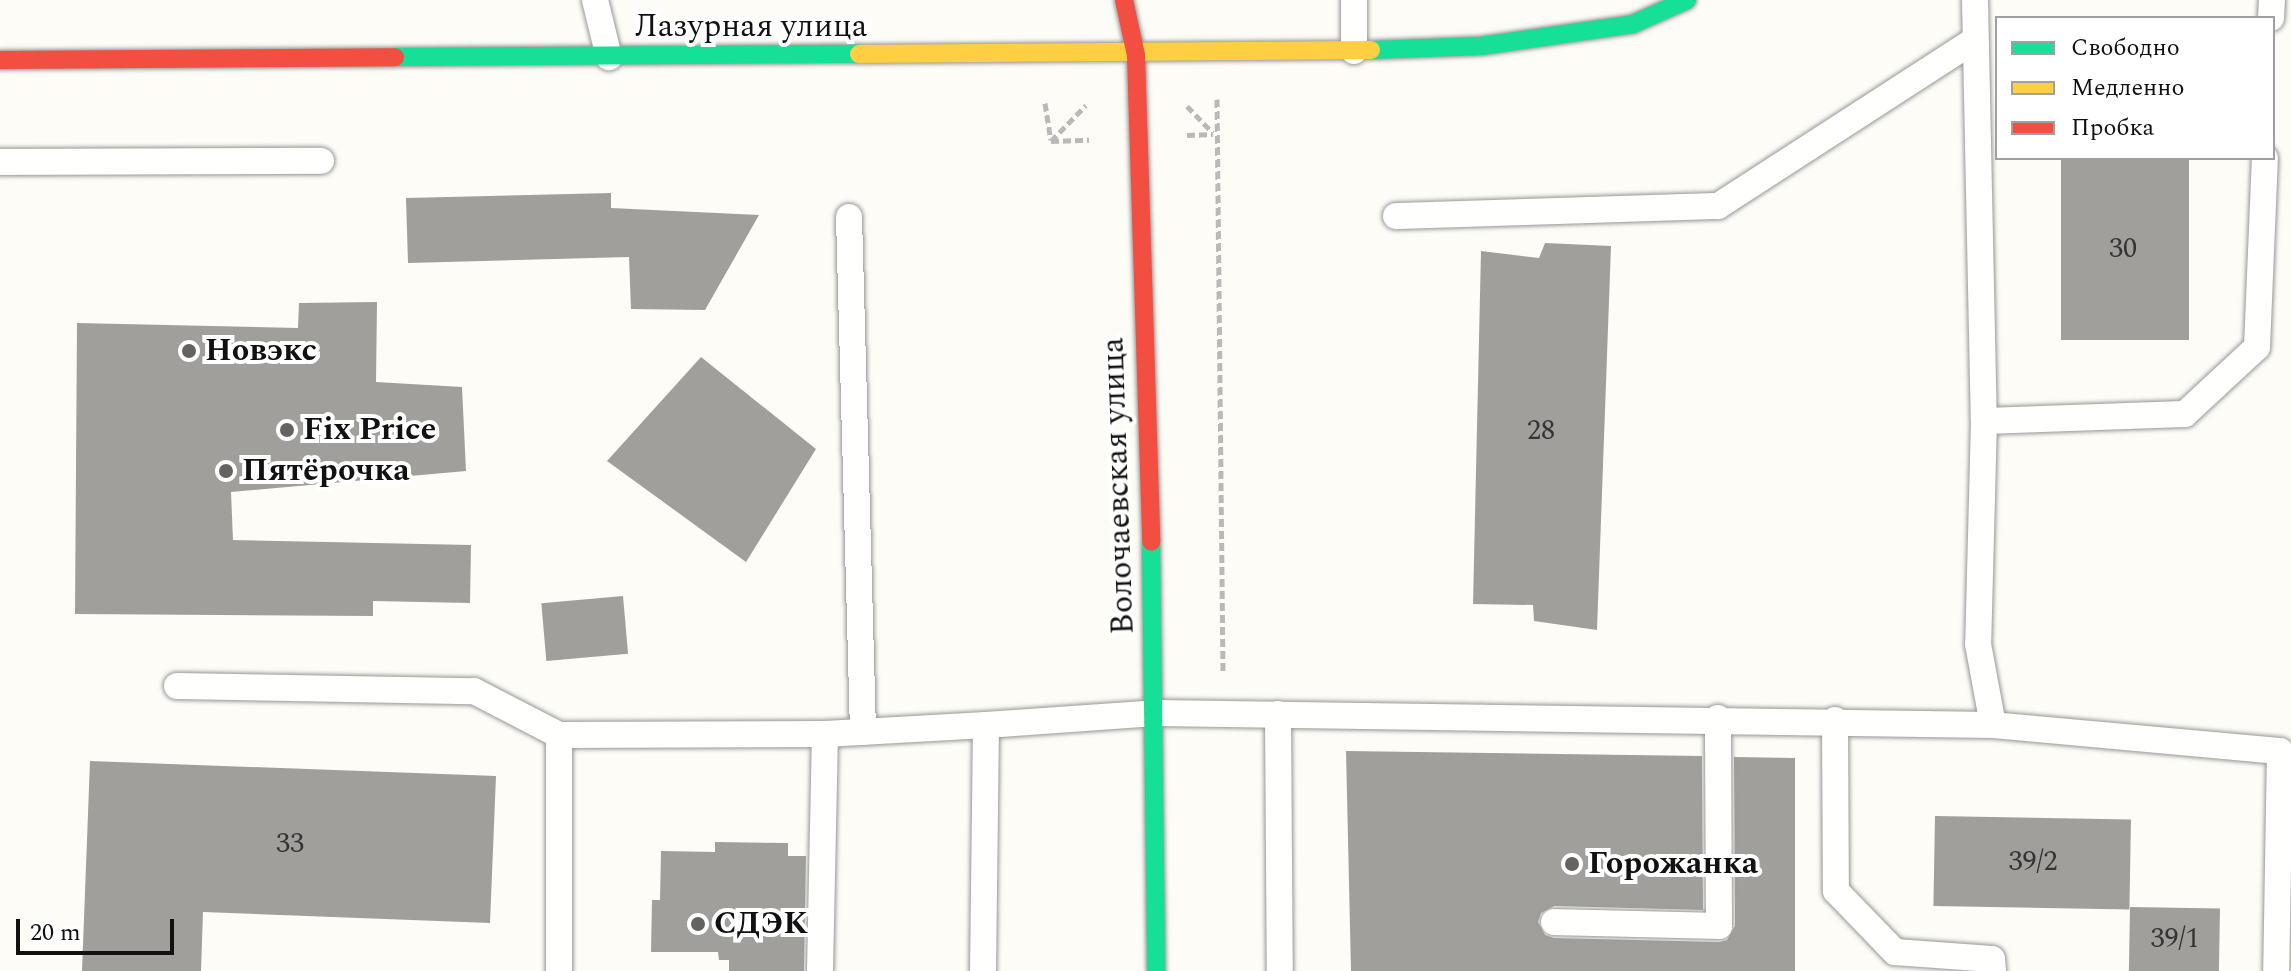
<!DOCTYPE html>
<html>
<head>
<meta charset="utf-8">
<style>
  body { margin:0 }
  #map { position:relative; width:2291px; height:971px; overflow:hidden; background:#fdfcf7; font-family:Spectral,serif }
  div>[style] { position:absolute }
  .building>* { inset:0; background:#a19f9c; transform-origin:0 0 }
  .path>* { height:5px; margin-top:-2.5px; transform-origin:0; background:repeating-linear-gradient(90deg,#b9b9b8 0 8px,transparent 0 12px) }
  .roads { filter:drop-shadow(0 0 2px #979795) drop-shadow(0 0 2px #979795) }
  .lane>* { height:26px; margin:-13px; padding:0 13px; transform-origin:13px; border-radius:13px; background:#fffffe }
  .fast>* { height:18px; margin:-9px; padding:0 9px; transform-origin:9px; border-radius:9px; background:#16e098 }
  .slow>* { height:18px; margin:-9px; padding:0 9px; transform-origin:9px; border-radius:9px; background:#ffcf43 }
  .jam>* { height:18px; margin:-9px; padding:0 9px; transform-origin:9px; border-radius:9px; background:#f24e42 }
  .dots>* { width:22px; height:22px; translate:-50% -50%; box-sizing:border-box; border:4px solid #fff; border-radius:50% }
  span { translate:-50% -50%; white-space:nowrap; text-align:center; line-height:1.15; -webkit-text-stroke:8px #fff; paint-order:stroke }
  .number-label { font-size:28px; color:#353434 }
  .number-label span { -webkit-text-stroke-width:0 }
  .street-label { font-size:32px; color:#111 }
  .poi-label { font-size:32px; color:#111; font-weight:700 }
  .left { translate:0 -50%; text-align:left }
  .legend { position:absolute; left:1995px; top:16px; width:280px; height:144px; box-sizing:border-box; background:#fff; border:2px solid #a0a0a0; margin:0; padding:10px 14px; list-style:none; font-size:24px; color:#111 }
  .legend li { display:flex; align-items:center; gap:16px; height:40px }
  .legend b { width:40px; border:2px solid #a0a0a0 }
  .scale { position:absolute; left:16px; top:919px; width:158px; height:36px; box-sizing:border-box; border:4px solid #111; border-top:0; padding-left:10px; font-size:24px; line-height:28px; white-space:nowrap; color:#111; -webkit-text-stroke:6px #fff; paint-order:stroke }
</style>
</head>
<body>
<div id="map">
  <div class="building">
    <i style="left:2061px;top:158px;width:128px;height:182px"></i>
    <i style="clip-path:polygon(611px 193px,611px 208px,759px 215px,705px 310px,631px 309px,629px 257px,408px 263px,406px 198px)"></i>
    <i style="clip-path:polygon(1545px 243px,1611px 246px,1597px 630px,1534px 621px,1533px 605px,1473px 604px,1481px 251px,1539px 258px)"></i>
    <i style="clip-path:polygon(377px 302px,376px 382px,462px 387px,466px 471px,231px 492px,233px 540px,471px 545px,470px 603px,373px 601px,373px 616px,75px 614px,77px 323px,298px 328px,299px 303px)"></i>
    <i style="clip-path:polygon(701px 357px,816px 449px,746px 562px,607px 461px)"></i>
    <i style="left:623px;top:596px;width:58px;height:82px;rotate:85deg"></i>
    <i style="clip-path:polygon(1346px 751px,1702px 756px,1703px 910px,1554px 906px,1541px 913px,1538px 922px,1545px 935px,1554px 938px,1719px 942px,1727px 940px,1735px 926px,1734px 757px,1795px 758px,1795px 971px,1351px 971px)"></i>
    <i style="clip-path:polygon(90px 761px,496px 776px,490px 923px,203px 912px,201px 971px,82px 971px)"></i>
    <i style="left:1935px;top:816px;width:196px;height:90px;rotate:1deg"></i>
    <i style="clip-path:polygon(715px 842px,788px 843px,788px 856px,806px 856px,804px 971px,729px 971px,729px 960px,719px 960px,718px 952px,651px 952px,652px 900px,660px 900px,661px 851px,715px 852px)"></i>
    <i style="left:2130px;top:907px;width:90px;height:64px;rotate:1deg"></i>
  </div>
  <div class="path">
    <i style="left:1217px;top:99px;width:574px;rotate:89.4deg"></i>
    <i style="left:1045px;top:103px;width:37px;rotate:81deg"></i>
    <i style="left:1187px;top:106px;width:37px;rotate:46deg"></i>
    <i style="left:1187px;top:135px;width:26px;rotate:-2deg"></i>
    <i style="left:1051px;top:141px;width:50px;rotate:-45.8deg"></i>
    <i style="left:1051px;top:141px;width:38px;rotate:-2deg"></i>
  </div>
  <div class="roads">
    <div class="lane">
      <i style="left:595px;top:0;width:59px;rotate:76.2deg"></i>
      <i style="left:1354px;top:0;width:51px;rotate:90deg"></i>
      <i style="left:1975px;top:0;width:421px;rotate:88.8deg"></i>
      <i style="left:1984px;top:421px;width:223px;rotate:91.5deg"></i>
      <i style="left:1978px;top:644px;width:82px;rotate:79.5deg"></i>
      <i style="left:2271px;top:18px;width:18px;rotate:-87deg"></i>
      <i style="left:0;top:162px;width:321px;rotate:-0.2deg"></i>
      <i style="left:1396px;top:216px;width:322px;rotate:-1.8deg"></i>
      <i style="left:1718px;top:206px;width:304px;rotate:-32.9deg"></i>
      <i style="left:849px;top:217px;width:515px;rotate:88.44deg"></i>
      <i style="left:1984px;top:421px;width:201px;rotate:-2deg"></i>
      <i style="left:2185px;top:414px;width:98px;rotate:-42.9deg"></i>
      <i style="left:2257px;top:347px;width:189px;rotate:-87.6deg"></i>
      <i style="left:177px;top:686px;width:297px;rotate:1deg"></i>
      <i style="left:474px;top:691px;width:96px;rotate:27.4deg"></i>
      <i style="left:1278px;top:714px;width:257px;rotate:89.6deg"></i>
      <i style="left:1835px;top:720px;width:171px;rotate:89.7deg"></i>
      <i style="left:1836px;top:891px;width:85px;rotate:46deg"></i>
      <i style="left:1895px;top:952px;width:97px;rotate:4.1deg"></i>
      <i style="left:1992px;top:959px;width:12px;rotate:85deg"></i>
      <i style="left:1554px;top:922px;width:165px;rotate:1.4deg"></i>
      <i style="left:1719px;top:926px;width:208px;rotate:-90.3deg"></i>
      <i style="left:559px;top:971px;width:236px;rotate:-90deg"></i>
      <i style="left:559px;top:735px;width:266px;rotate:-0.2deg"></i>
      <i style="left:825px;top:734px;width:161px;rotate:-3.2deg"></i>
      <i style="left:820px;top:971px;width:237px;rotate:-88.8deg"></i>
      <i style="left:983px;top:971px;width:246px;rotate:-89.3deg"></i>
      <i style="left:986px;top:725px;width:170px;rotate:-4deg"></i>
      <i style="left:1156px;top:713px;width:837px;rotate:0.82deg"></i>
      <i style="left:1993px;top:725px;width:288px;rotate:5.2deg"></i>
      <i style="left:2280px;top:751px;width:220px;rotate:91deg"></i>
    </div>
    <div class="fast">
      <i style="left:1371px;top:50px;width:110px;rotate:-2.1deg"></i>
      <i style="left:1481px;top:46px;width:154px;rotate:-8.2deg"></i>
      <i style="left:1633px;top:24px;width:59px;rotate:-24deg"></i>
      <i style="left:395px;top:57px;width:464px;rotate:-0.4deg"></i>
      <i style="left:1151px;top:542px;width:429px;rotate:89.3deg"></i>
    </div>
    <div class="slow">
      <i style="left:859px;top:54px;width:512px;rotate:-0.45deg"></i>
    </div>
    <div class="jam">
      <i style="left:1124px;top:0;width:56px;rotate:77.7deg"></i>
      <i style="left:1136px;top:55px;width:487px;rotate:88.2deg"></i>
      <i style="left:0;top:60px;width:395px;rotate:-0.4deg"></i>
    </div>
  </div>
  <div class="dots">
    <i style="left:189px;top:351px;background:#646362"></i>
    <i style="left:287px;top:430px;background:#646362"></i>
    <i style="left:226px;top:471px;background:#646362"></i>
    <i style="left:1572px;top:864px;background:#646362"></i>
    <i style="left:698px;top:924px;background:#646362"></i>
  </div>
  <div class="number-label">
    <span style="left:2123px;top:249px">30</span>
    <span style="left:1541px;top:431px">28</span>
    <span style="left:290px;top:844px">33</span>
    <span style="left:2033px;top:862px">39/2</span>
    <span style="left:2175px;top:939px">39/1</span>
  </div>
  <div class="street-label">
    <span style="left:751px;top:27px">Лазурная улица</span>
    <span style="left:1119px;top:486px;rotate:-92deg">Волочаевская улица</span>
  </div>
  <div class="poi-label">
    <span class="left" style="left:205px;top:351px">Новэкс</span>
    <span class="left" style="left:303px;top:430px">Fix Price</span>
    <span class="left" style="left:242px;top:471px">Пятёрочка</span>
    <span class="left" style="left:1588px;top:864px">Горожанка</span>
    <span class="left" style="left:714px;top:924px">СДЭК</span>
  </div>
  <ul class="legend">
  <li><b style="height:10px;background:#16e098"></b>Свободно</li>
  <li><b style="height:10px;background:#ffcf43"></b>Медленно</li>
  <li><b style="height:10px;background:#f24e42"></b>Пробка</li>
  </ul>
  <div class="scale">20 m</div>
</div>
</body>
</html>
